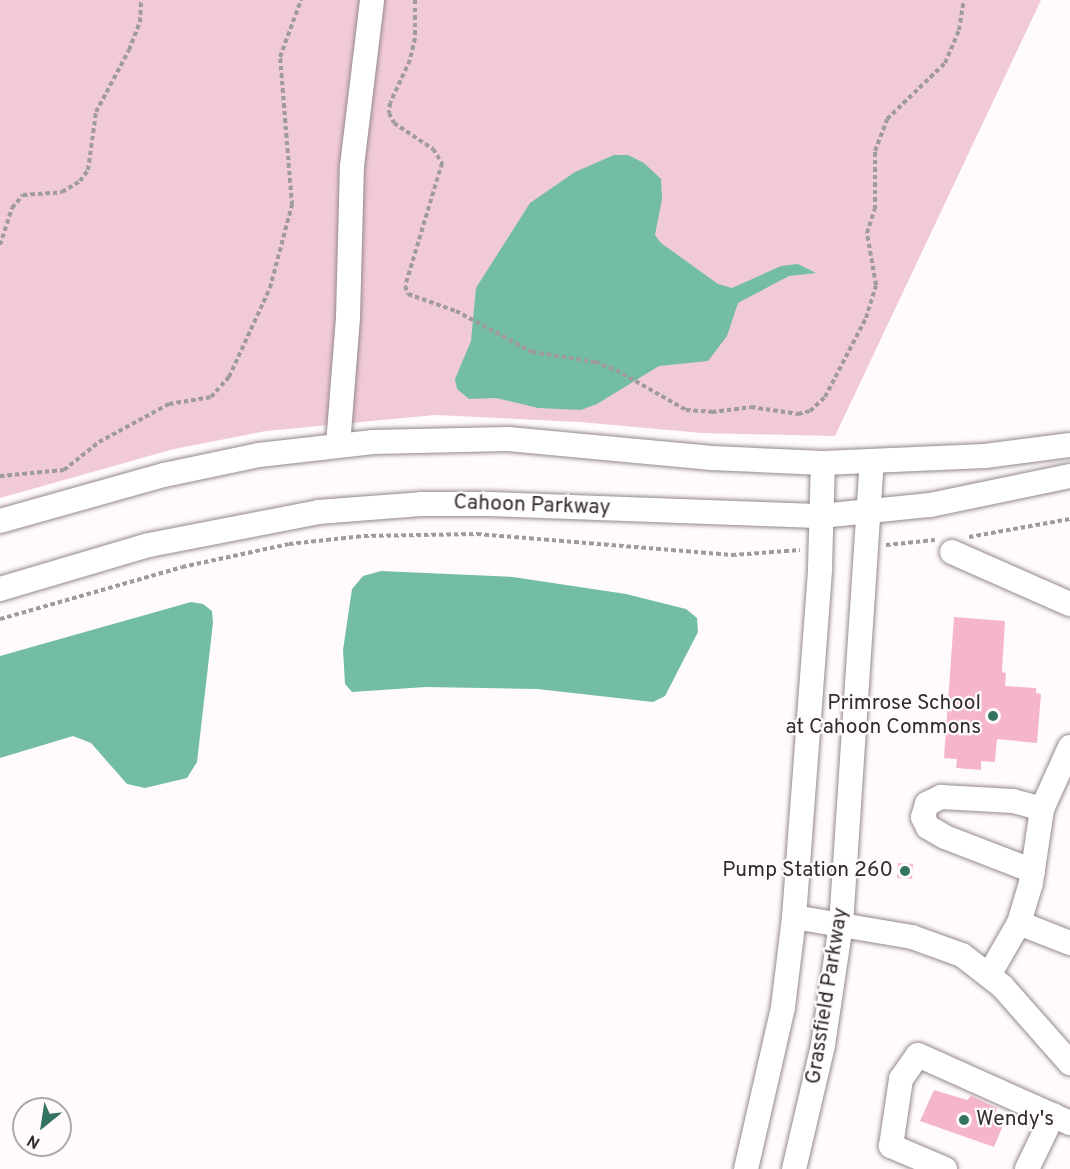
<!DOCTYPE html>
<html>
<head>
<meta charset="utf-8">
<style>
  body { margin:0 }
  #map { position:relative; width:1070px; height:1169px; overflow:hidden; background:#fffafb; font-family:Overpass,sans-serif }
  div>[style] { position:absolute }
  .green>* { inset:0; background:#f1cad8 }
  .water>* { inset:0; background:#73bca6 }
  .building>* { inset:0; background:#f4b5cd; transform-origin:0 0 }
  .path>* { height:4px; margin-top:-2px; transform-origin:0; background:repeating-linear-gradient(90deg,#9f9a9b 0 4.5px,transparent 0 7.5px) }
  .roads { filter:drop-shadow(0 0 2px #94898d) drop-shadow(0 0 2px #94898d) }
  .minor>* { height:24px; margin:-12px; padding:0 12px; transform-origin:12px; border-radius:12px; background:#fff }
  .dots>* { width:16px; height:16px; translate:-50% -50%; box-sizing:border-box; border:3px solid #fffafb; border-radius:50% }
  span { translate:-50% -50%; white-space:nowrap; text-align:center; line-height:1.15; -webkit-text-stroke:4.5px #fffafb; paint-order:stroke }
  .street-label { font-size:21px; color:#312d2e }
  .poi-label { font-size:21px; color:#312d2e }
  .right { translate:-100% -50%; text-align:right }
  .left { translate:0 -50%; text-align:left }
  .north { position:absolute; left:12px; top:1097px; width:60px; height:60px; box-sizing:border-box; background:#fffafb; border:2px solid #ada8a9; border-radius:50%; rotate:210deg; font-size:16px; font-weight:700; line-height:24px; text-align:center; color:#312d2e }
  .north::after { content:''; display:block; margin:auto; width:21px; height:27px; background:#327361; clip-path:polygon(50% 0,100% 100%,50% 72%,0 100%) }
</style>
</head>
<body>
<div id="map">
  <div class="green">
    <i style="clip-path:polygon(0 0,1041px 0,835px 436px,702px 433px,580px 422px,435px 415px,266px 431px,174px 449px,0 498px)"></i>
  </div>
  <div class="water">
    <i style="clip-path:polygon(614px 155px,628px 155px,644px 163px,661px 179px,662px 199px,655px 235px,661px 243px,718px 284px,732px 288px,781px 266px,798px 264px,816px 273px,789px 276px,738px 303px,727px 336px,708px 361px,659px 366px,597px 404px,581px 410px,538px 408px,496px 398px,469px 399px,457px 389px,455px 379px,471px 341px,476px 288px,530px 203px,575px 172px)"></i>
    <i style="clip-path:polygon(381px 571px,513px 577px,626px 594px,686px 609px,697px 618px,698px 632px,665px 696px,653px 702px,537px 689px,426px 687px,352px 692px,345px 684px,343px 650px,352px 589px,363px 576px)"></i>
    <i style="clip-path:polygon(191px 602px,203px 604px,212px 611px,213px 623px,197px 762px,187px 778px,145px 788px,127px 784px,91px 743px,73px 736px,0 758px,0 656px)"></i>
  </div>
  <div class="building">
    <i style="clip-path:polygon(954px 617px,1005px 621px,1002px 672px,1006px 673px,1005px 686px,1036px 688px,1036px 693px,1041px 694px,1037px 743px,997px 739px,995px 762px,981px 761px,981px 770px,956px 768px,957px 759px,944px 758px)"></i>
    <i style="left:898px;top:863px;width:15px;height:15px;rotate:4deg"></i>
    <i style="clip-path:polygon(934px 1090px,967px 1100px,971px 1096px,997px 1108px,995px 1113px,1006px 1118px,994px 1147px,920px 1121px)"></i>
  </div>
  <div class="path">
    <i style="left:415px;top:0;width:38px;rotate:90deg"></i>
    <i style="left:415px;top:38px;width:23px;rotate:103deg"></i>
    <i style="left:410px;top:60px;width:47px;rotate:114.9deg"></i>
    <i style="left:390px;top:103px;width:10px;rotate:96deg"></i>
    <i style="left:389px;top:113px;width:11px;rotate:63deg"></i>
    <i style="left:394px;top:123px;width:47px;rotate:33.7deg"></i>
    <i style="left:433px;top:149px;width:17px;rotate:57deg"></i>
    <i style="left:442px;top:163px;width:128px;rotate:106.7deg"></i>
    <i style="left:405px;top:286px;width:9px;rotate:69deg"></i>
    <i style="left:408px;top:294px;width:51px;rotate:19.5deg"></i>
    <i style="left:456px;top:311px;width:86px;rotate:28.3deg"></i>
    <i style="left:532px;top:352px;width:64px;rotate:9deg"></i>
    <i style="left:595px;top:362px;width:22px;rotate:21deg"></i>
    <i style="left:616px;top:370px;width:81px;rotate:29.7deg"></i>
    <i style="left:686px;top:410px;width:26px;rotate:4deg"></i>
    <i style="left:712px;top:412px;width:39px;rotate:-7deg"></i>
    <i style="left:751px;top:407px;width:48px;rotate:8.5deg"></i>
    <i style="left:798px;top:414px;width:12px;rotate:-14deg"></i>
    <i style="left:810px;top:411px;width:21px;rotate:-43deg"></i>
    <i style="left:825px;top:397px;width:89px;rotate:-62.6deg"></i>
    <i style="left:866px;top:318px;width:34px;rotate:-73deg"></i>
    <i style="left:876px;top:285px;width:53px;rotate:-99.8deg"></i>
    <i style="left:867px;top:233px;width:25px;rotate:-72deg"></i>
    <i style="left:875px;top:209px;width:58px;rotate:-90deg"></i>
    <i style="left:875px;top:151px;width:34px;rotate:-69deg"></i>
    <i style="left:887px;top:119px;width:81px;rotate:-44deg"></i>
    <i style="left:945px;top:63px;width:36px;rotate:-67deg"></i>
    <i style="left:959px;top:30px;width:30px;rotate:-81deg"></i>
    <i style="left:0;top:245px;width:39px;rotate:-72deg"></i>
    <i style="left:12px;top:208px;width:17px;rotate:-50deg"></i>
    <i style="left:23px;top:195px;width:39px;rotate:-4deg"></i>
    <i style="left:62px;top:192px;width:21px;rotate:-31deg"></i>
    <i style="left:80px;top:181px;width:14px;rotate:-54deg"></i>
    <i style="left:88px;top:170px;width:59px;rotate:-82.1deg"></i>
    <i style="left:96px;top:112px;width:70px;rotate:-62deg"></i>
    <i style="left:129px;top:50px;width:30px;rotate:-69deg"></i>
    <i style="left:140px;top:22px;width:22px;rotate:-87deg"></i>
    <i style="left:0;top:476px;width:64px;rotate:-5.4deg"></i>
    <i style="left:64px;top:470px;width:45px;rotate:-38.7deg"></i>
    <i style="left:99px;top:442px;width:80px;rotate:-28.5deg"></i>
    <i style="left:169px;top:404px;width:43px;rotate:-9.5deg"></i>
    <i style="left:211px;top:397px;width:27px;rotate:-48deg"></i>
    <i style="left:229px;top:377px;width:98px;rotate:-65.3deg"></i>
    <i style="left:270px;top:288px;width:86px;rotate:-75.2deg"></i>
    <i style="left:292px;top:205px;width:148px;rotate:-94.6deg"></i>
    <i style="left:280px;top:57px;width:61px;rotate:-69.8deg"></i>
    <i style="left:969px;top:537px;width:103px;rotate:-10.1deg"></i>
    <i style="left:886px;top:545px;width:49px;rotate:-5.8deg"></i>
    <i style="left:0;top:619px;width:189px;rotate:-15.9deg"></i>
    <i style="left:182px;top:567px;width:109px;rotate:-12.1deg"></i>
    <i style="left:289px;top:544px;width:75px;rotate:-6.1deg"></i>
    <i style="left:364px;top:536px;width:113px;rotate:-1deg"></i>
    <i style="left:477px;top:534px;width:256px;rotate:4.7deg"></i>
    <i style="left:732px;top:555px;width:68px;rotate:-4.2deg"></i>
  </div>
  <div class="roads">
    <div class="minor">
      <i style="left:338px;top:445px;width:128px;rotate:-85.5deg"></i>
      <i style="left:348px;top:317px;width:151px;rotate:-88.5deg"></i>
      <i style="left:352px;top:166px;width:167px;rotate:-83.1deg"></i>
      <i style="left:0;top:521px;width:170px;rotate:-15.7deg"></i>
      <i style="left:164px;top:475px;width:97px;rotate:-11.9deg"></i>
      <i style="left:259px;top:455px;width:115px;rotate:-6.5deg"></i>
      <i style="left:373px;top:442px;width:135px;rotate:-1.3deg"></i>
      <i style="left:508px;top:439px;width:205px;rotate:5.3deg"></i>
      <i style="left:712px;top:458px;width:111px;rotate:2.6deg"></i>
      <i style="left:823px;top:463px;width:162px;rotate:-2.5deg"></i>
      <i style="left:985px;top:456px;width:86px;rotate:-7.4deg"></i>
      <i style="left:952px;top:552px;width:129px;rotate:23.8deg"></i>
      <i style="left:0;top:589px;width:155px;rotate:-16.5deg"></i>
      <i style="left:149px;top:545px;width:172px;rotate:-11deg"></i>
      <i style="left:318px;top:512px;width:103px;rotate:-4.4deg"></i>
      <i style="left:421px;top:504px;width:68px"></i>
      <i style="left:489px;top:504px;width:332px;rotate:2.1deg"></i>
      <i style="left:821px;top:516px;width:110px;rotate:-5.8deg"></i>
      <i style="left:930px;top:505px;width:143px;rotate:-11.7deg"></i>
      <i style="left:1033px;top:871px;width:94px;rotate:-158.9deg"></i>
      <i style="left:945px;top:837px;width:20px;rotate:-150deg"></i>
      <i style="left:928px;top:827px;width:11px;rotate:-117deg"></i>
      <i style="left:923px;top:817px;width:14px;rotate:-73deg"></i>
      <i style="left:927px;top:804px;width:16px;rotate:-27deg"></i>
      <i style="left:941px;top:797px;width:72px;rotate:3.2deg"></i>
      <i style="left:1013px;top:801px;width:30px;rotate:15deg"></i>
      <i style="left:794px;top:917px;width:120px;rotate:9.6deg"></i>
      <i style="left:912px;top:937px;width:53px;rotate:19.8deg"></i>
      <i style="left:962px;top:955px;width:51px;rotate:37.8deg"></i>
      <i style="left:1002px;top:986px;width:103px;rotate:48.6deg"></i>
      <i style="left:1019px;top:923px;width:42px;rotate:-73.3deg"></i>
      <i style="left:1031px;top:883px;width:75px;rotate:-81.5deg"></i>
      <i style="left:1042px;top:809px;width:68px;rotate:-65.7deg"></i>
      <i style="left:989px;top:975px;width:60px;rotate:-60deg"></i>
      <i style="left:1019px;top:923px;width:55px;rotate:21.4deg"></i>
      <i style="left:746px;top:1169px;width:166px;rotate:-77.1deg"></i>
      <i style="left:783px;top:1007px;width:91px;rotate:-83deg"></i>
      <i style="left:794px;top:917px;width:350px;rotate:-85.7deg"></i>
      <i style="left:820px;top:568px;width:105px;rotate:-88.4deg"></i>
      <i style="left:794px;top:1169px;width:127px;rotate:-76.8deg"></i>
      <i style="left:823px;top:1045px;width:121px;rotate:-81.5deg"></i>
      <i style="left:841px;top:925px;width:465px;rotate:-86.2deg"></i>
      <i style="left:945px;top:1169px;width:59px;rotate:-156.9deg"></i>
      <i style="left:891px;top:1146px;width:68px;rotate:-81.5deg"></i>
      <i style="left:901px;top:1079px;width:29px;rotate:-55deg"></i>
      <i style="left:918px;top:1055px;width:167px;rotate:24.1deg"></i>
      <i style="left:1027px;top:1169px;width:60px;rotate:-64.3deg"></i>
    </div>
  </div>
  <div class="dots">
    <i style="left:993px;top:716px;background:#327361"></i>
    <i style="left:905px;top:871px;background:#327361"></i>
    <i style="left:964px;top:1120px;background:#327361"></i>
  </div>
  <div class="street-label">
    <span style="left:532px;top:506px;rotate:2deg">Cahoon Parkway</span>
    <span style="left:828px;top:996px;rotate:-81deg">Grassfield Parkway</span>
  </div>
  <div class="poi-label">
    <span class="right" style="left:981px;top:716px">Primrose School<br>at Cahoon Commons</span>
    <span class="right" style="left:893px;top:871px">Pump Station 260</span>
    <span class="left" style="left:976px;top:1120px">Wendy's</span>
  </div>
  <div class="north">N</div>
</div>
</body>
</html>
